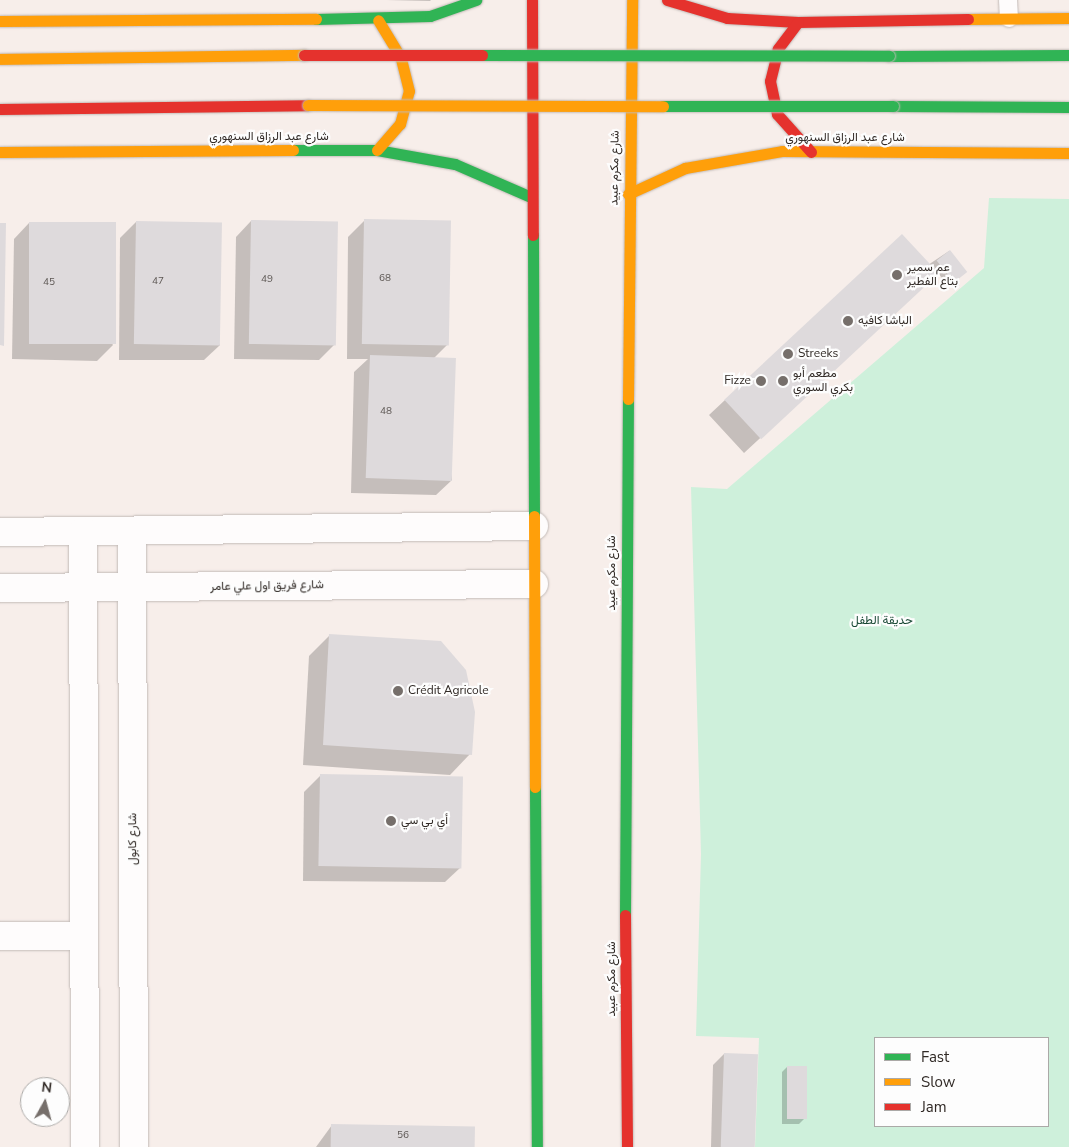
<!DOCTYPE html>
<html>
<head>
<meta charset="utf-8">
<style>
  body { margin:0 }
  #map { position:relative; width:1069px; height:1147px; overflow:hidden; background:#f7eeea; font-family:"Nunito Sans",Vazirmatn,sans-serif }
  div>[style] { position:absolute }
  .green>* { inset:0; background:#cef0db }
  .shadow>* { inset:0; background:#0003 }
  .building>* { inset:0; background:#dedadc; transform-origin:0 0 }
  .roads { filter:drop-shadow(0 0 1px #c2bab6) drop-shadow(0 0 1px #c2bab6) }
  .lane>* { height:18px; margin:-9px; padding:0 9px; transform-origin:9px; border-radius:9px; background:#fefcfc }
  .street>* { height:28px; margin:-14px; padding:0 14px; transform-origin:14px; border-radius:14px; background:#fefcfc }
  .fast>* { height:11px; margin:-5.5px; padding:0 5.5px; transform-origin:5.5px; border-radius:5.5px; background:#30b455 }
  .slow>* { height:11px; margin:-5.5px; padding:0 5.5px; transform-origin:5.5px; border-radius:5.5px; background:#ff9f0a }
  .jam>* { height:11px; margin:-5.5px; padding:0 5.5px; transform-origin:5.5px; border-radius:5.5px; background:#e5322d }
  .bridges { filter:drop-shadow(0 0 1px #c2bab6) drop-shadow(0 0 1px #c2bab6) }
  .fast-bridge>* { height:11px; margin:-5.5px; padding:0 5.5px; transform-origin:5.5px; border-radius:5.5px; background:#30b455 }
  .slow-bridge>* { height:11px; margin:-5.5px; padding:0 5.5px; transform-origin:5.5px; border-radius:5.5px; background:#ff9f0a }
  .jam-bridge>* { height:11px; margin:-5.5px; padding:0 5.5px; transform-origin:5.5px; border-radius:5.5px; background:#e5322d }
  .dots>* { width:14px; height:14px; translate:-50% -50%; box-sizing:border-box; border:2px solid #fdfdfd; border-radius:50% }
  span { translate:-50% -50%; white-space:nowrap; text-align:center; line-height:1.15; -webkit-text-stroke:4.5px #fdfdfd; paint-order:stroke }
  .number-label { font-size:10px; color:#5d5754 }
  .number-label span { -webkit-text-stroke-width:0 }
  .street-label { font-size:12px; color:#312a26 }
  .poi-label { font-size:12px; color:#312a26 }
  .left { translate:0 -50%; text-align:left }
  .right { translate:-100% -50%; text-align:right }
  .park-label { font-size:12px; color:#184834 }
  .legend { position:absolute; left:874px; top:1037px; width:175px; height:90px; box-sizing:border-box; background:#fdfdfd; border:1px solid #aba9a7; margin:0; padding:6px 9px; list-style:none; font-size:15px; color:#312a26 }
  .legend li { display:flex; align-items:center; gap:10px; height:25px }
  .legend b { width:25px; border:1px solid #aba9a7 }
  .north { position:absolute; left:20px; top:1077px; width:50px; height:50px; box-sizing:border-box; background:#fdfdfd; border:1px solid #aba9a7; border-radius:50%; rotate:7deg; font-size:14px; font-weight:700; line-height:20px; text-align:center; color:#312a26 }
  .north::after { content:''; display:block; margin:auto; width:18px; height:22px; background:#766f6b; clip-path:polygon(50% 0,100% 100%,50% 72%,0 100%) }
</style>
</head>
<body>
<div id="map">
  <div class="green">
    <i style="clip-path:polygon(evenodd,989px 198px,1069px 199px,1069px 1147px,755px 1147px,759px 1038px,696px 1036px,701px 854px,691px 487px,727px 489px,984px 268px,989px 198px,875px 1038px,1048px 1038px,1048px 1126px,875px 1126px,875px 1038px)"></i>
  </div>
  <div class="shadow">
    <i style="clip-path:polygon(386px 0,431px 0,430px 1px)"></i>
    <i style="clip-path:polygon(251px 221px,335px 344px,319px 360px,234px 359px,236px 237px)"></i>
    <i style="clip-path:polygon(364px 221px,448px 344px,434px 358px,452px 480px,436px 495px,351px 493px,354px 372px,368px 359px,347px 359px,348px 237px)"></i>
    <i style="clip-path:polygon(136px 222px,220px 345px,204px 360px,119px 360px,120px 238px)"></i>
    <i style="clip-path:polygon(29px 223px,113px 345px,97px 361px,12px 359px,14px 239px)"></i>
    <i style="clip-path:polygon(949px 251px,960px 277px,948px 286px,938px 273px,744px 453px,709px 415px,725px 400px)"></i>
    <i style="clip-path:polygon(330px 635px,470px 754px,450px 775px,303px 765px,309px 656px)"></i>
    <i style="clip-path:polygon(320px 776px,461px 867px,445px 882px,303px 881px,304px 792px)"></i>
    <i style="clip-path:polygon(724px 1054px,753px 1147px,711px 1147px,713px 1065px)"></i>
    <i style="clip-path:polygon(787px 1067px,804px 1119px,799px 1124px,782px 1124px,782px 1072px)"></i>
    <i style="clip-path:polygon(332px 1125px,473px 1147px,316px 1147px)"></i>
  </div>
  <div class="building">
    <i style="left:364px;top:219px;width:87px;height:125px;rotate:1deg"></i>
    <i style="left:251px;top:220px;width:87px;height:124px;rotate:1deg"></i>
    <i style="left:136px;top:221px;width:86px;height:123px;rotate:1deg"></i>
    <i style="left:29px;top:222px;width:87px;height:122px"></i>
    <i style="clip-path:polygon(0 223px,6px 223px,4px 346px,0 345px)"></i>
    <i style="left:902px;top:234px;width:54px;height:243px;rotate:47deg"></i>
    <i style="left:950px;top:250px;width:28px;height:17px;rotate:52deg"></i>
    <i style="left:370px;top:355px;width:86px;height:123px;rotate:2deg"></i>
    <i style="clip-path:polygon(329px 634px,441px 641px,466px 670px,475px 712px,472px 755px,323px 745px)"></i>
    <i style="left:320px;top:774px;width:143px;height:92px;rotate:1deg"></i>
    <i style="left:724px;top:1053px;width:34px;height:94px;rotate:2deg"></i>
    <i style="left:787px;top:1066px;width:20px;height:53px"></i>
    <i style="left:331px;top:1124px;width:144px;height:23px;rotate:1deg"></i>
  </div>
  <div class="roads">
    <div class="lane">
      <i style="left:1008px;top:0;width:18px;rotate:87deg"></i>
    </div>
    <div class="street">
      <i style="left:132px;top:531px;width:616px;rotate:89.81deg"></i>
      <i style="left:0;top:532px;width:534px;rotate:-0.64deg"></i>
      <i style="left:83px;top:532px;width:615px;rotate:89.81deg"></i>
      <i style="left:0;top:588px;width:534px;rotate:-0.43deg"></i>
      <i style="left:0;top:936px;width:84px"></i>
    </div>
    <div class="fast">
      <i style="left:316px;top:19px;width:114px;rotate:-1.5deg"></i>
      <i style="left:430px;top:16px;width:49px;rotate:-19.2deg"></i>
      <i style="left:889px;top:56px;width:180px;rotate:-0.3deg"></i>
      <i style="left:893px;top:106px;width:176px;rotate:0.3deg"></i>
      <i style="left:293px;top:150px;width:84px"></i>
      <i style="left:377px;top:150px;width:79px;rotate:10.2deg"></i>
      <i style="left:455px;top:164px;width:83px;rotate:23.5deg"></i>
      <i style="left:533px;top:235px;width:281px;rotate:89.8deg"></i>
      <i style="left:535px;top:787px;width:360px;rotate:89.7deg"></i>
      <i style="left:625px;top:915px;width:516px;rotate:-89.67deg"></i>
    </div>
    <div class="slow">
      <i style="left:968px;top:19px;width:101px;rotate:-0.6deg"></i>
      <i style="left:0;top:21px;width:316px;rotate:-0.4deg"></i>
      <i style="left:0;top:59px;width:304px;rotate:-0.8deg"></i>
      <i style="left:377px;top:150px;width:35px;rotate:-49deg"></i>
      <i style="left:400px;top:124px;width:34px;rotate:-75deg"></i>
      <i style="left:409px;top:91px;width:34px;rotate:-104deg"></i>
      <i style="left:401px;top:58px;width:44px;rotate:-121.2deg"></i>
      <i style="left:0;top:152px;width:293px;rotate:-0.4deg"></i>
      <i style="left:628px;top:194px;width:63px;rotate:-24.5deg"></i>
      <i style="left:685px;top:168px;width:98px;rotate:-9.9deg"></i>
      <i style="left:782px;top:151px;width:287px;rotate:0.4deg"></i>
      <i style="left:628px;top:399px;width:399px;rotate:-89.4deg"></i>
      <i style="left:534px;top:516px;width:271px;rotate:89.8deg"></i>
    </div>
    <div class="jam">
      <i style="left:532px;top:0;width:235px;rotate:89.8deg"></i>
      <i style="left:667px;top:0;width:63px;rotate:16.7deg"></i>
      <i style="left:727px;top:18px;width:71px;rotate:3.2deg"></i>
      <i style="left:798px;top:22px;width:170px;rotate:-1deg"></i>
      <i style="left:798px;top:22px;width:34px;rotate:127deg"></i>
      <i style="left:778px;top:49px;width:33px;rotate:104deg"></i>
      <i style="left:770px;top:81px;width:34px;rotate:78deg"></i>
      <i style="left:777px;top:114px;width:51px;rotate:48.2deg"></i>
      <i style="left:0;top:109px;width:308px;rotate:-0.7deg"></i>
      <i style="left:625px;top:915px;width:232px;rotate:89.5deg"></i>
    </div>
  </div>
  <div class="bridges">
    <div class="fast-bridge">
      <i style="left:482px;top:55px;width:407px;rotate:0.1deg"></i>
      <i style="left:663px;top:106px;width:230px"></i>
    </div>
    <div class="slow-bridge">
      <i style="left:308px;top:105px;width:355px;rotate:0.2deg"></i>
    </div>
    <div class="jam-bridge">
      <i style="left:304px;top:55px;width:178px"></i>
    </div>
  </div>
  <div class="dots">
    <i style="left:897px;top:275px;background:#766f6b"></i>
    <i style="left:848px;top:321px;background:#766f6b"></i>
    <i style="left:788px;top:354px;background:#766f6b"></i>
    <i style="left:761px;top:381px;background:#766f6b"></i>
    <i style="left:783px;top:381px;background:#766f6b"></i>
    <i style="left:398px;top:691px;background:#766f6b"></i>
    <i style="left:391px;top:821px;background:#766f6b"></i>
  </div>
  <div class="number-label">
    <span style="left:385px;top:279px">68</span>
    <span style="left:267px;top:280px">49</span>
    <span style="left:158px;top:282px">47</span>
    <span style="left:49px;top:283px">45</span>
    <span style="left:386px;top:412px">48</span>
    <span style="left:403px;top:1136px">56</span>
  </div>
  <div class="street-label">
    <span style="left:269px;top:137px">شارع عبد الرزاق السنهوري</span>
    <span style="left:845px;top:138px">شارع عبد الرزاق السنهوري</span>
    <span style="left:615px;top:168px;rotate:-89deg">شارع مكرم عبيد</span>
    <span style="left:612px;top:573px;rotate:-90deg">شارع مكرم عبيد</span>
    <span style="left:267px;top:586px;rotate:-1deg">شارع فريق اول علي عامر</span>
    <span style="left:133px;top:839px;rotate:-90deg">شارع كابول</span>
    <span style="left:612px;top:979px;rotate:-90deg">شارع مكرم عبيد</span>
  </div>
  <div class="poi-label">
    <span class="left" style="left:907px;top:275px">عم سمير<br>بتاع الفطير</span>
    <span class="left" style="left:858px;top:321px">الباشا كافيه</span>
    <span class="left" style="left:798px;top:354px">Streeks</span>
    <span class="left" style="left:793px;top:381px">مطعم أبو<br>بكري السوري</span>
    <span class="right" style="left:751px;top:381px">Fizze</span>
    <span class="left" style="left:408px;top:691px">Crédit Agricole</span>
    <span class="left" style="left:401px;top:821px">أي بي سي</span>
  </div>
  <div class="park-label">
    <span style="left:882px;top:621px">حديقة الطفل</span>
  </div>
  <ul class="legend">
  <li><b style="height:6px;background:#30b455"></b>Fast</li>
  <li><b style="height:6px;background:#ff9f0a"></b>Slow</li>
  <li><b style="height:6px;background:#e5322d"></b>Jam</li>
  </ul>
  <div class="north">N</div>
</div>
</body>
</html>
